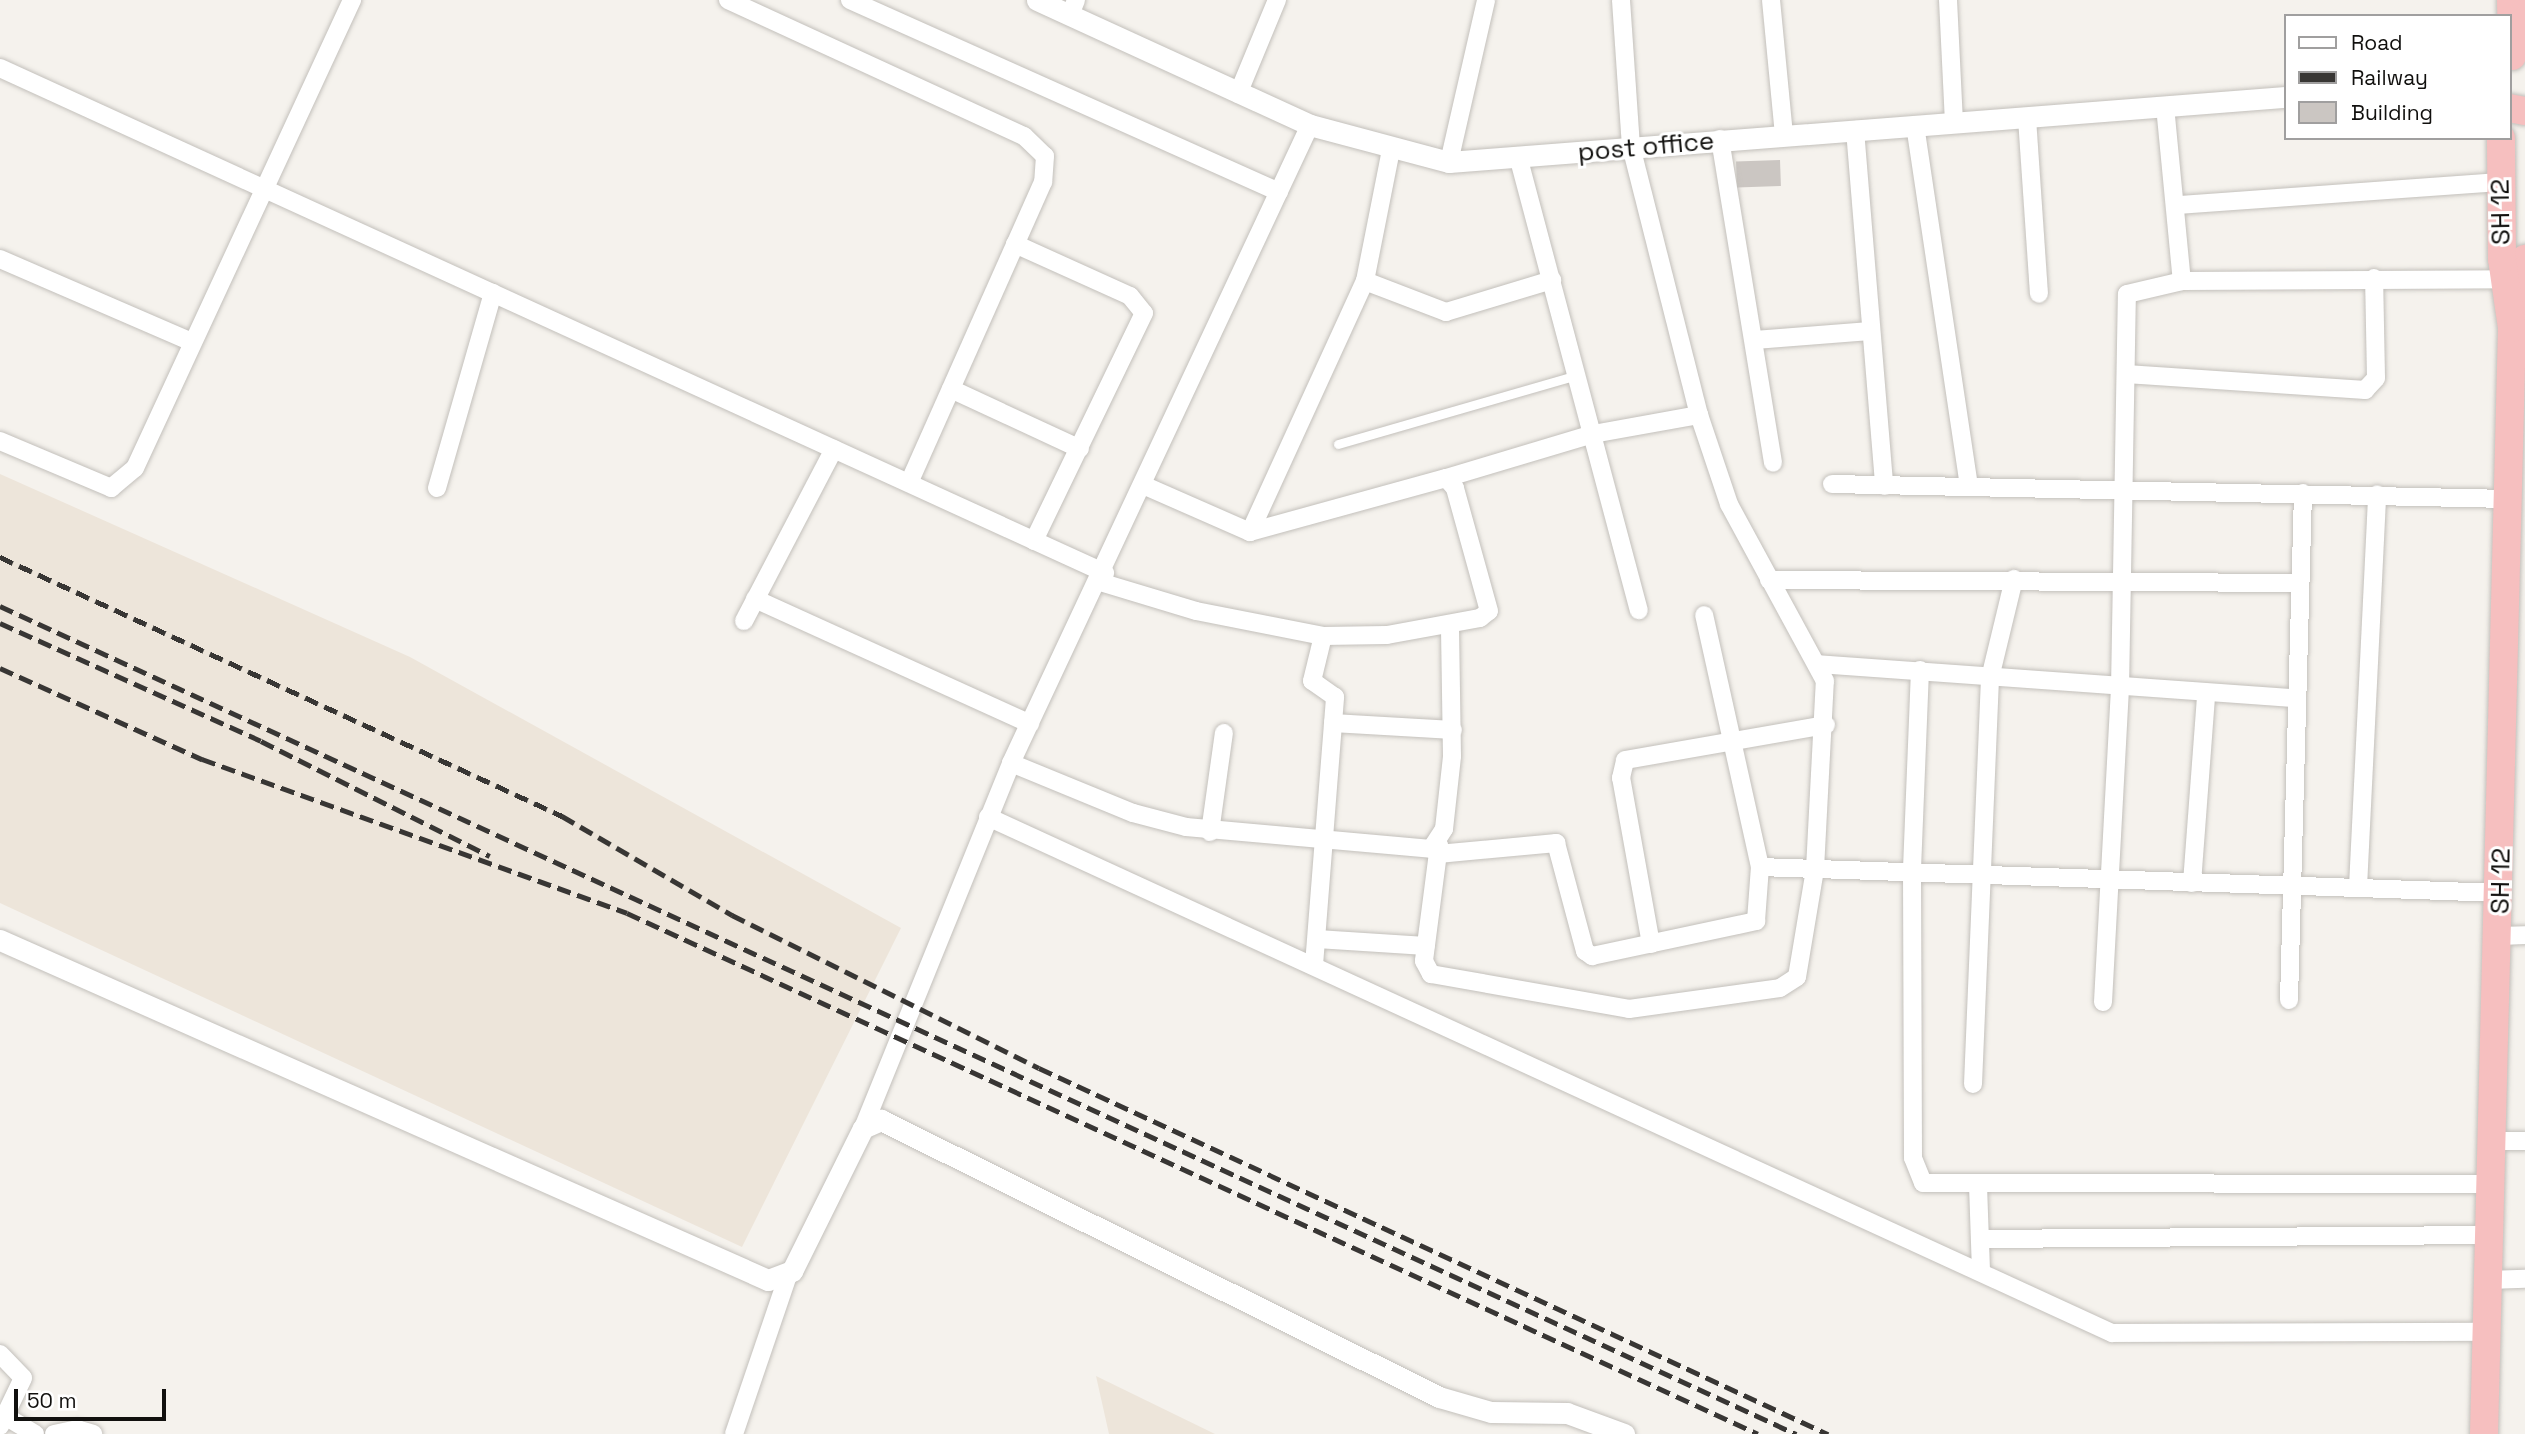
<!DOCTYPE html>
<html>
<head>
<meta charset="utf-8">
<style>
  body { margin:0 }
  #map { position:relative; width:2525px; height:1434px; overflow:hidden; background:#f5f2ed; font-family:"Space Grotesk",sans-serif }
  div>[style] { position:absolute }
  .built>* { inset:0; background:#ede5da }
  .building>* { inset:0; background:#cbc6c2; transform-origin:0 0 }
  .roads { filter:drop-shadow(0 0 2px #c3c0bb) drop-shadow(0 0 2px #c3c0bb) }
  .service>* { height:9px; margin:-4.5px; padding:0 4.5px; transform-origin:4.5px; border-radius:4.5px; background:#fff }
  .minor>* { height:18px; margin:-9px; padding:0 9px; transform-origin:9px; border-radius:9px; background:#fff }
  .tertiary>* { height:21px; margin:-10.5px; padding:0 10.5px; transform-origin:10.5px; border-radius:10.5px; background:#fff }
  .trunk>* { height:28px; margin:-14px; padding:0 14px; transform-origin:14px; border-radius:14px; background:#f6bfbf }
  .rail>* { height:5px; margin-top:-2.5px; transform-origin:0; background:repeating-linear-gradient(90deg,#383634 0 14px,transparent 0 21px) }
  span { translate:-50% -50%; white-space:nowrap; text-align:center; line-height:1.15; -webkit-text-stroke:6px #fff; paint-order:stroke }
  .street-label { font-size:26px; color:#11100e }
  .legend { position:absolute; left:2284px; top:14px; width:228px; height:126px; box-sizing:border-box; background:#fff; border:2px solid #a09f9f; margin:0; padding:9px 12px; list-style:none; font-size:21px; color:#11100e }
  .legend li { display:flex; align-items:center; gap:14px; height:35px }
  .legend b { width:35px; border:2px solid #a09f9f }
  .scale { position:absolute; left:14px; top:1389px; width:152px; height:32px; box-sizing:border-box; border:4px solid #11100e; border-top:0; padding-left:9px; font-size:21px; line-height:24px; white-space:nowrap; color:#11100e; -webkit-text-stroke:5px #fff; paint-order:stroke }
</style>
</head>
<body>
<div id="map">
  <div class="built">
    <i style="clip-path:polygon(0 474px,410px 657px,901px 928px,742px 1247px,0 903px)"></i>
    <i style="clip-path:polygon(1096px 1376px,1215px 1434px,1109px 1434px)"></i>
  </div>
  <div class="building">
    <i style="left:1780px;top:160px;width:26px;height:44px;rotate:88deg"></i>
  </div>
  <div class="roads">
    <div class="service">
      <i style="left:1338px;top:444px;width:249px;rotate:-16.1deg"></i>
    </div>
    <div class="minor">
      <i style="left:728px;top:0;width:326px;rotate:24.7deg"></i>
      <i style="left:1024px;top:136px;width:29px;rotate:44deg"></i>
      <i style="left:1045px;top:156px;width:26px;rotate:94deg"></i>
      <i style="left:1043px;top:182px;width:329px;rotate:114deg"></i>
      <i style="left:850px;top:0;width:470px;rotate:24.1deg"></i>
      <i style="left:1771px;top:0;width:137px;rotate:84.5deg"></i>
      <i style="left:1948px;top:0;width:122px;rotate:87.2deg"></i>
      <i style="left:1070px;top:15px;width:16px;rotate:-68deg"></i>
      <i style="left:0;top:68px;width:1215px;rotate:24.56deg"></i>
      <i style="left:1238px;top:94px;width:102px;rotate:-67.5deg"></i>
      <i style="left:2165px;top:106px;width:176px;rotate:84.5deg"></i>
      <i style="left:2027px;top:118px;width:176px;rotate:86.1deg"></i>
      <i style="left:1915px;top:125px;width:364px;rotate:81.5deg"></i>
      <i style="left:1855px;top:130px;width:357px;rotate:85.3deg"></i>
      <i style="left:1720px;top:139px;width:328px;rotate:80.7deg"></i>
      <i style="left:1519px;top:160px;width:466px;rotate:75.1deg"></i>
      <i style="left:1449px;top:162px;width:166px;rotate:-77.1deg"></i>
      <i style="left:2179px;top:205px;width:323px;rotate:-4.1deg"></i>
      <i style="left:1015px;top:244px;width:126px;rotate:24.3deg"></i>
      <i style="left:1130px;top:296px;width:22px;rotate:51deg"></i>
      <i style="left:1144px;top:313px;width:253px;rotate:115.8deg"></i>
      <i style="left:0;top:259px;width:209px;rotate:23.4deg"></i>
      <i style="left:1365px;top:281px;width:87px;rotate:20.9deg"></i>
      <i style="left:1446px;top:312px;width:111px;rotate:-16.8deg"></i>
      <i style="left:1754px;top:340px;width:117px;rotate:-4.4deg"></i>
      <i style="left:2126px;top:374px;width:240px;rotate:3.8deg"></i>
      <i style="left:2365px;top:390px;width:16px;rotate:-47deg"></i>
      <i style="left:2376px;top:378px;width:100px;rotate:-91.1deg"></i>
      <i style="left:951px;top:389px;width:142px;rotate:24.9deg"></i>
      <i style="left:0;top:441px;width:121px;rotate:22.9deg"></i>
      <i style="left:111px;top:488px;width:31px;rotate:-40deg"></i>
      <i style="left:135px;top:468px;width:516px;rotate:-65.12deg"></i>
      <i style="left:1446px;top:478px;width:153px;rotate:-16.7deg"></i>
      <i style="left:1593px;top:434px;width:108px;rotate:-10.2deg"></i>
      <i style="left:1832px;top:484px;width:676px;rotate:1.27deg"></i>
      <i style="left:437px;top:488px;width:203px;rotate:-74deg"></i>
      <i style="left:1250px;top:532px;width:276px;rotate:-65.4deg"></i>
      <i style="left:1365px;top:281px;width:134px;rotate:-78.8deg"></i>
      <i style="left:1769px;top:580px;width:529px;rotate:0.32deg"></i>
      <i style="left:1100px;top:582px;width:100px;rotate:16.8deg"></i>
      <i style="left:1196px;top:611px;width:129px;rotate:11.1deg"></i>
      <i style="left:1323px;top:636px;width:64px;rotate:-0.9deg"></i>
      <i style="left:1387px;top:635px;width:95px;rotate:-10.4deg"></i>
      <i style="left:1480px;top:618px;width:11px;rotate:-38deg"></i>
      <i style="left:1489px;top:611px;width:128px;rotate:-105.5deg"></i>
      <i style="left:1455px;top:488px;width:13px;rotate:-132deg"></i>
      <i style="left:1446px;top:478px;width:203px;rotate:164.6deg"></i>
      <i style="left:1250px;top:532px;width:115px;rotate:-156.3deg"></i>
      <i style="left:755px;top:599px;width:302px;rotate:24.4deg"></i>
      <i style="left:744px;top:621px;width:194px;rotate:-62.4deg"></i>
      <i style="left:1817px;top:664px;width:479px;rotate:4.1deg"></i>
      <i style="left:1920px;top:670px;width:201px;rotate:92.3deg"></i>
      <i style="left:1912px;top:871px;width:287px;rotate:89.8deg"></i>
      <i style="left:1913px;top:1158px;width:27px;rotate:68deg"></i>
      <i style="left:1923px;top:1183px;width:569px;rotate:0.1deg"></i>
      <i style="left:1333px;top:723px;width:120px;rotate:3.3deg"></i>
      <i style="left:1011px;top:763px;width:132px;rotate:22.3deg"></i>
      <i style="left:1133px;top:813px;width:55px;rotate:14.8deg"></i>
      <i style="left:1186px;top:827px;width:246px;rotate:5.1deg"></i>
      <i style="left:1431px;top:849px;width:24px;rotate:-57deg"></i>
      <i style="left:1444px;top:829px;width:73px;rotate:-83.7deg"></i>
      <i style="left:1452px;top:756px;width:131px;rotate:-90.9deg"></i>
      <i style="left:988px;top:817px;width:1237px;rotate:24.66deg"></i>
      <i style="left:2112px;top:1333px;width:376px;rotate:-0.2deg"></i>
      <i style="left:1210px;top:832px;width:100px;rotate:-82deg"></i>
      <i style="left:1439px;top:845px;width:117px;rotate:97.4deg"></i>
      <i style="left:1424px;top:961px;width:15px;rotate:62deg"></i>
      <i style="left:1431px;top:974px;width:201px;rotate:10deg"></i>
      <i style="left:1629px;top:1009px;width:152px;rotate:-7.9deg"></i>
      <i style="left:1780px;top:988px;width:20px;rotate:-33deg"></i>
      <i style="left:1797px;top:977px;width:109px;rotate:-80.5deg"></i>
      <i style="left:1815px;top:869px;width:188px;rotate:-87deg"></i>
      <i style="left:1825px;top:681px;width:201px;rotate:-118.5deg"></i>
      <i style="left:1729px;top:504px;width:94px;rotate:-108.6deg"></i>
      <i style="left:1699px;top:415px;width:276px;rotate:-104.2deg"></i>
      <i style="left:1631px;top:147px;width:147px;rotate:-93.9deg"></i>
      <i style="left:1438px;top:854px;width:119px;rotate:-5.3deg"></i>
      <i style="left:1556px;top:843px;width:112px;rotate:75deg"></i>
      <i style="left:1585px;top:951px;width:9px;rotate:36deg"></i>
      <i style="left:1592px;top:956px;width:168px;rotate:-12deg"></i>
      <i style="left:1756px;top:921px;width:54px;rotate:-85.8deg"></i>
      <i style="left:1760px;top:867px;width:258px;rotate:-102.5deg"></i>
      <i style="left:1760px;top:867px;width:740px;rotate:2.01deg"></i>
      <i style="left:2192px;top:883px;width:189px;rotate:-85.7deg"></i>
      <i style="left:2358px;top:887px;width:393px;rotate:-87.2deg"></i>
      <i style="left:2500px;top:936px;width:25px;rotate:-2deg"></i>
      <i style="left:1317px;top:939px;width:109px;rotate:3.7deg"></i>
      <i style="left:1651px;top:944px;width:169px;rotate:-100.2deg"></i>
      <i style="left:1621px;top:778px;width:18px;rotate:-77deg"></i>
      <i style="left:1625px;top:760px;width:204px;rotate:-9.9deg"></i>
      <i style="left:1314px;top:965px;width:269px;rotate:-85.5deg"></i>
      <i style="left:1335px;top:697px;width:28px;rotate:-145deg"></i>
      <i style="left:1312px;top:681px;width:46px;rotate:-76.3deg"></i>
      <i style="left:2289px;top:1000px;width:507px;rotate:-88.42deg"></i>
      <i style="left:2103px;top:1002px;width:313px;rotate:-86.9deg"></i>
      <i style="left:2120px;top:689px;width:395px;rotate:-89deg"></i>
      <i style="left:2127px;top:294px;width:57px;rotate:-13.3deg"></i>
      <i style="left:2182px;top:281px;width:330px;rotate:-0.3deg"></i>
      <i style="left:1973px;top:1084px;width:406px;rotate:-87.6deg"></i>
      <i style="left:1990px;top:678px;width:102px;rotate:-76.4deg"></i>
      <i style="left:863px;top:1128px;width:394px;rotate:-67.9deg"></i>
      <i style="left:1011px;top:763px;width:705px;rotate:-64.89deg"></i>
      <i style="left:2493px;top:1141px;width:32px"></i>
      <i style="left:1978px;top:1185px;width:87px;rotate:88deg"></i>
      <i style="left:1980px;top:1239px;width:510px;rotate:-0.45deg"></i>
      <i style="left:2488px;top:1280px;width:37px;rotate:-2deg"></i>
      <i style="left:0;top:1354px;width:33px;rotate:46deg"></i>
      <i style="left:23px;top:1378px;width:53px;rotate:115.6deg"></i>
      <i style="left:5px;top:1416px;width:35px;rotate:31deg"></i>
      <i style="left:54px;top:1434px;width:24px;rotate:-12deg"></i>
      <i style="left:77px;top:1429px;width:17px;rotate:17deg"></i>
      <i style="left:734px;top:1434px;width:165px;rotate:-71.2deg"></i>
    </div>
    <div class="tertiary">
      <i style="left:1037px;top:0;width:300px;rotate:24.6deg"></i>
      <i style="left:1310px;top:125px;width:144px;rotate:14.9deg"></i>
      <i style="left:1449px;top:162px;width:839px;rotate:-4.45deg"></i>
      <i style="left:0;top:940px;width:840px;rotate:23.88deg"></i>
      <i style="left:768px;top:1280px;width:26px;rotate:-21deg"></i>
      <i style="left:792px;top:1271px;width:160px;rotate:-63.6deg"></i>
      <i style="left:863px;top:1128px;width:20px;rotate:-24deg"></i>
      <i style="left:881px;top:1120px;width:623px;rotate:26.4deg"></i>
      <i style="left:1439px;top:1397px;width:54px;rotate:16.1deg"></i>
      <i style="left:1491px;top:1412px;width:76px;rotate:0.8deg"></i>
      <i style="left:1567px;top:1413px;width:61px;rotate:20.2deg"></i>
    </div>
    <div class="trunk">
      <i style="left:2511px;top:0;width:56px;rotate:89deg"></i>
      <i style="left:2509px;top:108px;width:16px;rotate:11deg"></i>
      <i style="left:2516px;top:308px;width:50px;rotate:-79.6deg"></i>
      <i style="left:2484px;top:1434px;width:1106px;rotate:-88.55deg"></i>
      <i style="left:2512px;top:328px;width:70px;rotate:-98.2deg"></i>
      <i style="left:2502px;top:259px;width:121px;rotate:-90.5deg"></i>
    </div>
  </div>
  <div class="rail">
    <i style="left:0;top:557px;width:619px;rotate:24.74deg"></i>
    <i style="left:562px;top:816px;width:197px;rotate:30.2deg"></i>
    <i style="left:732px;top:915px;width:343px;rotate:26.5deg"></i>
    <i style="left:1039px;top:1068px;width:870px;rotate:24.89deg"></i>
    <i style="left:0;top:606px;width:1978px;rotate:24.75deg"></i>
    <i style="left:0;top:623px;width:286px;rotate:24.3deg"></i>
    <i style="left:261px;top:741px;width:256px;rotate:26.7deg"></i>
    <i style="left:0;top:668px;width:222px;rotate:24.3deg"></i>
    <i style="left:202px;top:759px;width:452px;rotate:19.9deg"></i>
    <i style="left:627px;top:913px;width:1245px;rotate:24.73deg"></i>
  </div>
  <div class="street-label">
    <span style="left:1646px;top:147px;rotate:-5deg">post office</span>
    <span style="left:2501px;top:212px;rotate:-91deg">SH 12</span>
    <span style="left:2501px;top:881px;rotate:-89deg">SH 12</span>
  </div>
  <ul class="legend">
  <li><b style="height:9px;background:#fff"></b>Road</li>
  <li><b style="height:9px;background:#383634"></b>Railway</li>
  <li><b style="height:19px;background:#cbc6c2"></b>Building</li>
  </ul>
  <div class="scale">50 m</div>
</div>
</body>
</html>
